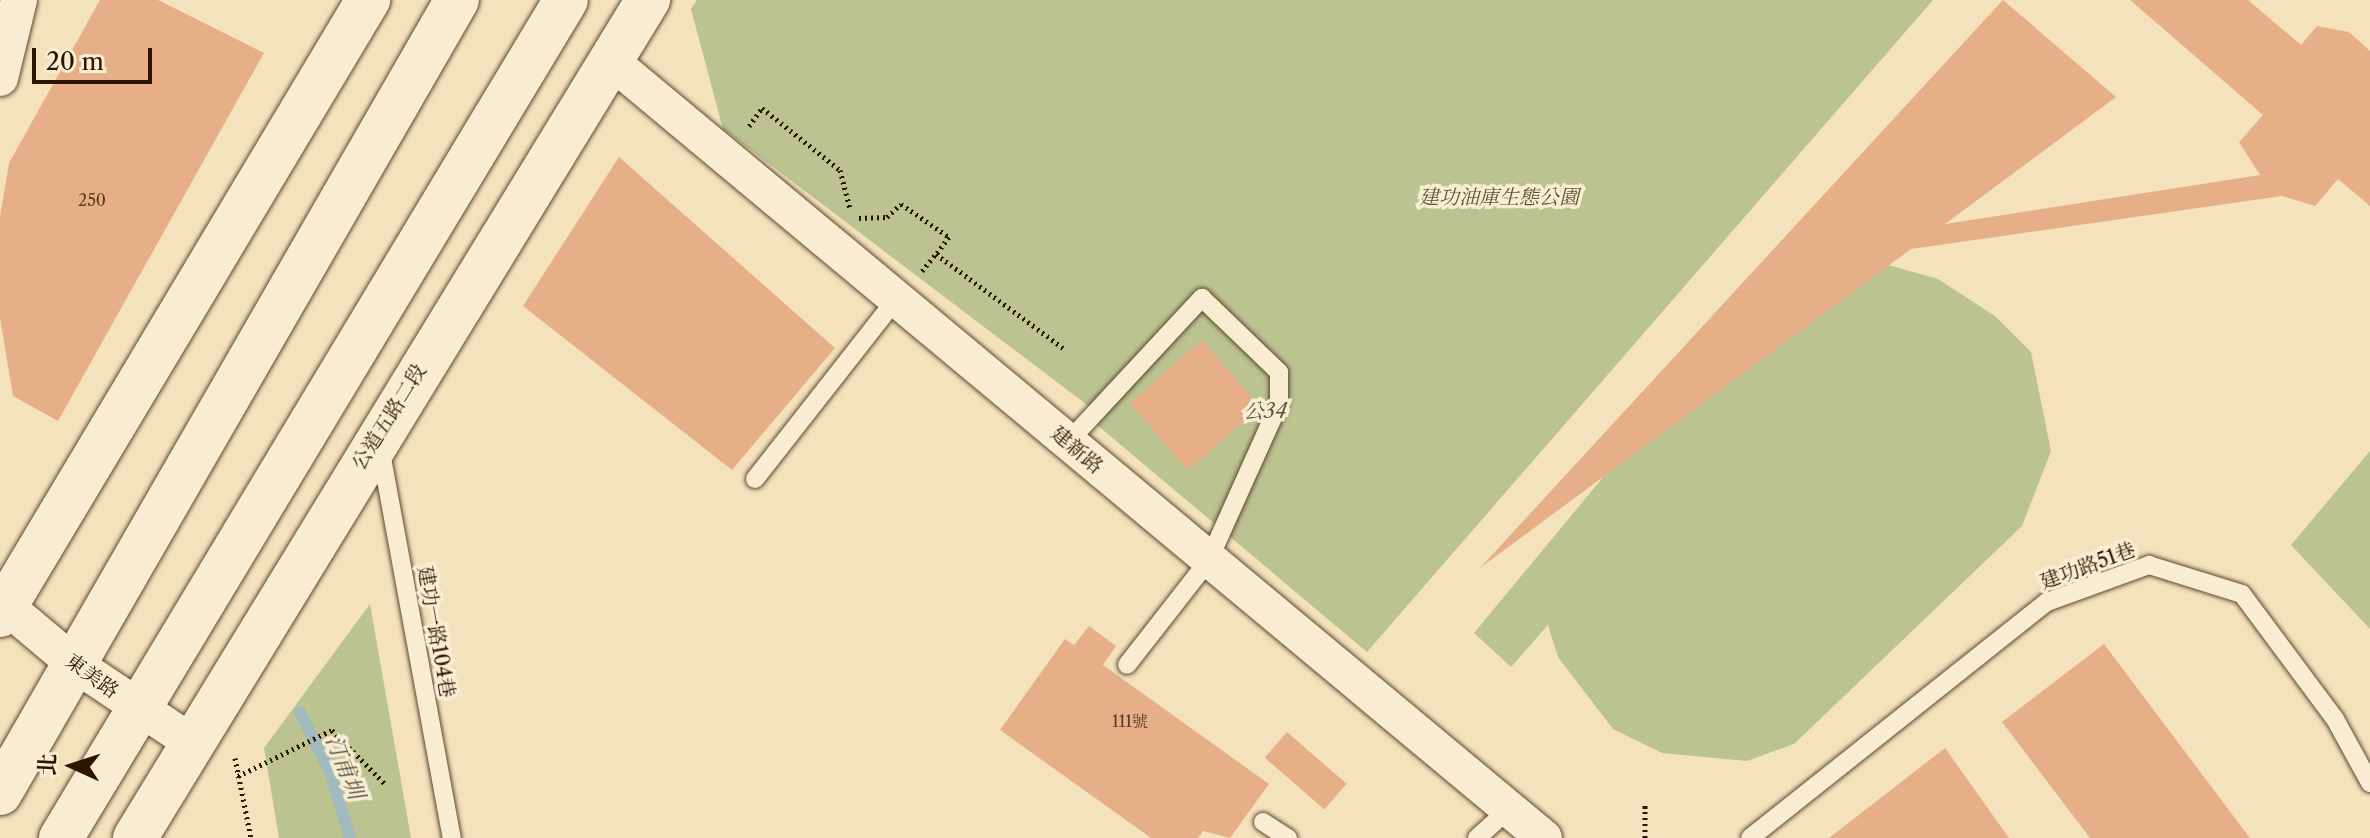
<!DOCTYPE html>
<html>
<head>
<meta charset="utf-8">
<style>
  body { margin:0 }
  #map { position:relative; width:2370px; height:838px; overflow:hidden; background:#f4e2bc; font-family:"Libre Caslon Text","Noto Serif TC",serif }
  div>[style] { position:absolute }
  .green>* { inset:0; background:#bbc391 }
  .stream>* { height:12px; margin:-6px; padding:0 6px; transform-origin:6px; border-radius:6px; background:#a2babd }
  .building>* { inset:0; background:#e7af88; transform-origin:0 0 }
  .path>* { height:5px; margin-top:-2.5px; transform-origin:0; background:repeating-linear-gradient(90deg,#2c1500 0 2px,transparent 0 6px) }
  .roads { filter:drop-shadow(0 0 2px #5e482f) drop-shadow(0 0 2px #5e482f) }
  .lane>* { height:18px; margin:-9px; padding:0 9px; transform-origin:9px; border-radius:9px; background:#f8ecd3 }
  .street>* { height:36px; margin:-18px; padding:0 18px; transform-origin:18px; border-radius:18px; background:#f8ecd3 }
  .secondary>* { height:44px; margin:-22px; padding:0 22px; transform-origin:22px; border-radius:22px; background:#f8ecd3 }
  span { translate:-50% -50%; white-space:nowrap; text-align:center; line-height:1.15; -webkit-text-stroke:7px #f8ecd3; paint-order:stroke }
  .number-label { font-size:16px; color:#5b3c22 }
  .number-label span { -webkit-text-stroke-width:0 }
  .park-label { font-size:20px; color:#5e5233; font-style:italic }
  .street-label { font-size:20px; color:#2c1500 }
  .water-label { font-size:22px; color:#554f42; font-style:italic }
  .north { position:absolute; left:32px; top:726px; width:80px; height:80px; -webkit-text-stroke:6px #f8ecd3; paint-order:stroke; rotate:273deg; font-size:22px; font-weight:700; line-height:32px; text-align:center; color:#2c1500 }
  .north::after { content:''; display:block; margin:auto; width:28px; height:36px; background:#2c1500; clip-path:polygon(50% 0,100% 100%,50% 72%,0 100%) }
  .scale { position:absolute; left:32px; top:48px; width:120px; height:36px; box-sizing:border-box; border:4px solid #2c1500; border-top:0; padding-left:10px; font-size:24px; line-height:28px; white-space:nowrap; color:#2c1500; -webkit-text-stroke:6px #f8ecd3; paint-order:stroke }
</style>
</head>
<body>
<div id="map">
  <div class="green">
    <i style="clip-path:polygon(697px 0,1933px 0,1367px 652px,1090px 419px,1095px 411px,723px 129px,691px 9px)"></i>
    <i style="clip-path:polygon(1881px 263px,1938px 279px,1995px 316px,2031px 352px,2051px 451px,2022px 526px,1794px 744px,1747px 761px,1662px 753px,1613px 729px,1558px 657px,1548px 625px,1511px 667px,1474px 633px,1754px 295px)"></i>
    <i style="clip-path:polygon(2370px 451px,2370px 629px,2291px 545px)"></i>
    <i style="clip-path:polygon(370px 604px,411px 838px,279px 838px,264px 748px)"></i>
  </div>
  <div class="stream">
    <i style="left:300px;top:712px;width:69px;rotate:63.4deg"></i>
    <i style="left:331px;top:774px;width:67px;rotate:73.5deg"></i>
  </div>
  <div class="building">
    <i style="clip-path:polygon(100px 0,158px 0,264px 53px,58px 421px,13px 396px,0 318px,0 217px,9px 163px)"></i>
    <i style="clip-path:polygon(2003px 0,2116px 97px,1945px 224px,2260px 175px,2239px 142px,2263px 115px,2130px 0,2248px 0,2301px 45px,2317px 26px,2349px 32px,2370px 51px,2370px 206px,2338px 179px,2315px 206px,2282px 196px,1911px 249px,1480px 568px)"></i>
    <i style="clip-path:polygon(619px 157px,835px 348px,732px 470px,523px 306px)"></i>
    <i style="left:1202px;top:340px;width:89px;height:96px;rotate:49deg"></i>
    <i style="clip-path:polygon(1089px 626px,1116px 646px,1103px 665px,1269px 784px,1230px 838px,1203px 831px,1198px 838px,1151px 838px,1000px 730px,1065px 639px,1074px 645px)"></i>
    <i style="clip-path:polygon(2104px 644px,2250px 838px,2090px 838px,2002px 722px)"></i>
    <i style="left:1287px;top:732px;width:79px;height:34px;rotate:41deg"></i>
    <i style="clip-path:polygon(1945px 748px,2009px 838px,1829px 838px)"></i>
  </div>
  <div class="path">
    <i style="left:749px;top:126px;width:22px;rotate:-54deg"></i>
    <i style="left:762px;top:108px;width:100px;rotate:38.5deg"></i>
    <i style="left:840px;top:170px;width:40px;rotate:75.6deg"></i>
    <i style="left:859px;top:218px;width:28px;rotate:-2deg"></i>
    <i style="left:887px;top:217px;width:19px;rotate:-43deg"></i>
    <i style="left:901px;top:204px;width:58px;rotate:34.5deg"></i>
    <i style="left:949px;top:237px;width:21px;rotate:127deg"></i>
    <i style="left:922px;top:271px;width:22px;rotate:-51deg"></i>
    <i style="left:936px;top:254px;width:158px;rotate:36.5deg"></i>
    <i style="left:235px;top:758px;width:82px;rotate:78.7deg"></i>
    <i style="left:238px;top:776px;width:105px;rotate:-26.1deg"></i>
    <i style="left:332px;top:730px;width:76px;rotate:45.5deg"></i>
    <i style="left:1645px;top:838px;width:33px;rotate:-90deg"></i>
  </div>
  <div class="roads">
    <div class="lane">
      <i style="left:1068px;top:442px;width:197px;rotate:-47.1deg"></i>
      <i style="left:1202px;top:298px;width:107px;rotate:43.9deg"></i>
      <i style="left:1279px;top:372px;width:32px;rotate:90deg"></i>
      <i style="left:1279px;top:404px;width:171px;rotate:114.2deg"></i>
      <i style="left:1209px;top:560px;width:133px;rotate:128deg"></i>
      <i style="left:380px;top:447px;width:398px;rotate:79.6deg"></i>
      <i style="left:755px;top:479px;width:229px;rotate:-51.9deg"></i>
      <i style="left:1263px;top:822px;width:30px;rotate:33deg"></i>
      <i style="left:1477px;top:838px;width:43px;rotate:-42.2deg"></i>
      <i style="left:1750px;top:838px;width:379px;rotate:-38.5deg"></i>
      <i style="left:2047px;top:602px;width:109px;rotate:-19.9deg"></i>
      <i style="left:2149px;top:565px;width:97px;rotate:17.3deg"></i>
      <i style="left:2242px;top:594px;width:156px;rotate:53.4deg"></i>
      <i style="left:2335px;top:719px;width:73px;rotate:61.3deg"></i>
    </div>
    <div class="street">
      <i style="left:611px;top:61px;width:1214px;rotate:39.79deg"></i>
      <i style="left:0;top:78px;width:80px;rotate:-76.3deg"></i>
      <i style="left:0;top:601px;width:99px;rotate:40.1deg"></i>
      <i style="left:76px;top:665px;width:138px;rotate:33.8deg"></i>
    </div>
    <div class="secondary">
      <i style="left:0;top:615px;width:717px;rotate:-59.1deg"></i>
      <i style="left:0;top:793px;width:915px;rotate:-60.05deg"></i>
      <i style="left:61px;top:838px;width:978px;rotate:-58.93deg"></i>
      <i style="left:135px;top:838px;width:983px;rotate:-58.53deg"></i>
    </div>
  </div>
  <div class="number-label">
    <span style="left:92px;top:200px">250</span>
    <span style="left:1130px;top:721px">111號</span>
  </div>
  <div class="park-label">
    <span style="left:1499px;top:197px">建功油庫生態公園</span>
    <span style="left:1265px;top:411px">公34</span>
  </div>
  <div class="street-label">
    <span style="left:389px;top:417px;rotate:-58deg">公道五路二段</span>
    <span style="left:1077px;top:450px;rotate:40deg">建新路</span>
    <span style="left:2088px;top:566px;rotate:-20deg">建功路51巷</span>
    <span style="left:436px;top:632px;rotate:80deg">建功一路104巷</span>
    <span style="left:92px;top:676px;rotate:36deg">東美路</span>
  </div>
  <div class="water-label">
    <span style="left:345px;top:767px;rotate:68deg">汀甫圳</span>
  </div>
  <div class="north">北</div>
  <div class="scale">20 m</div>
</div>
</body>
</html>
